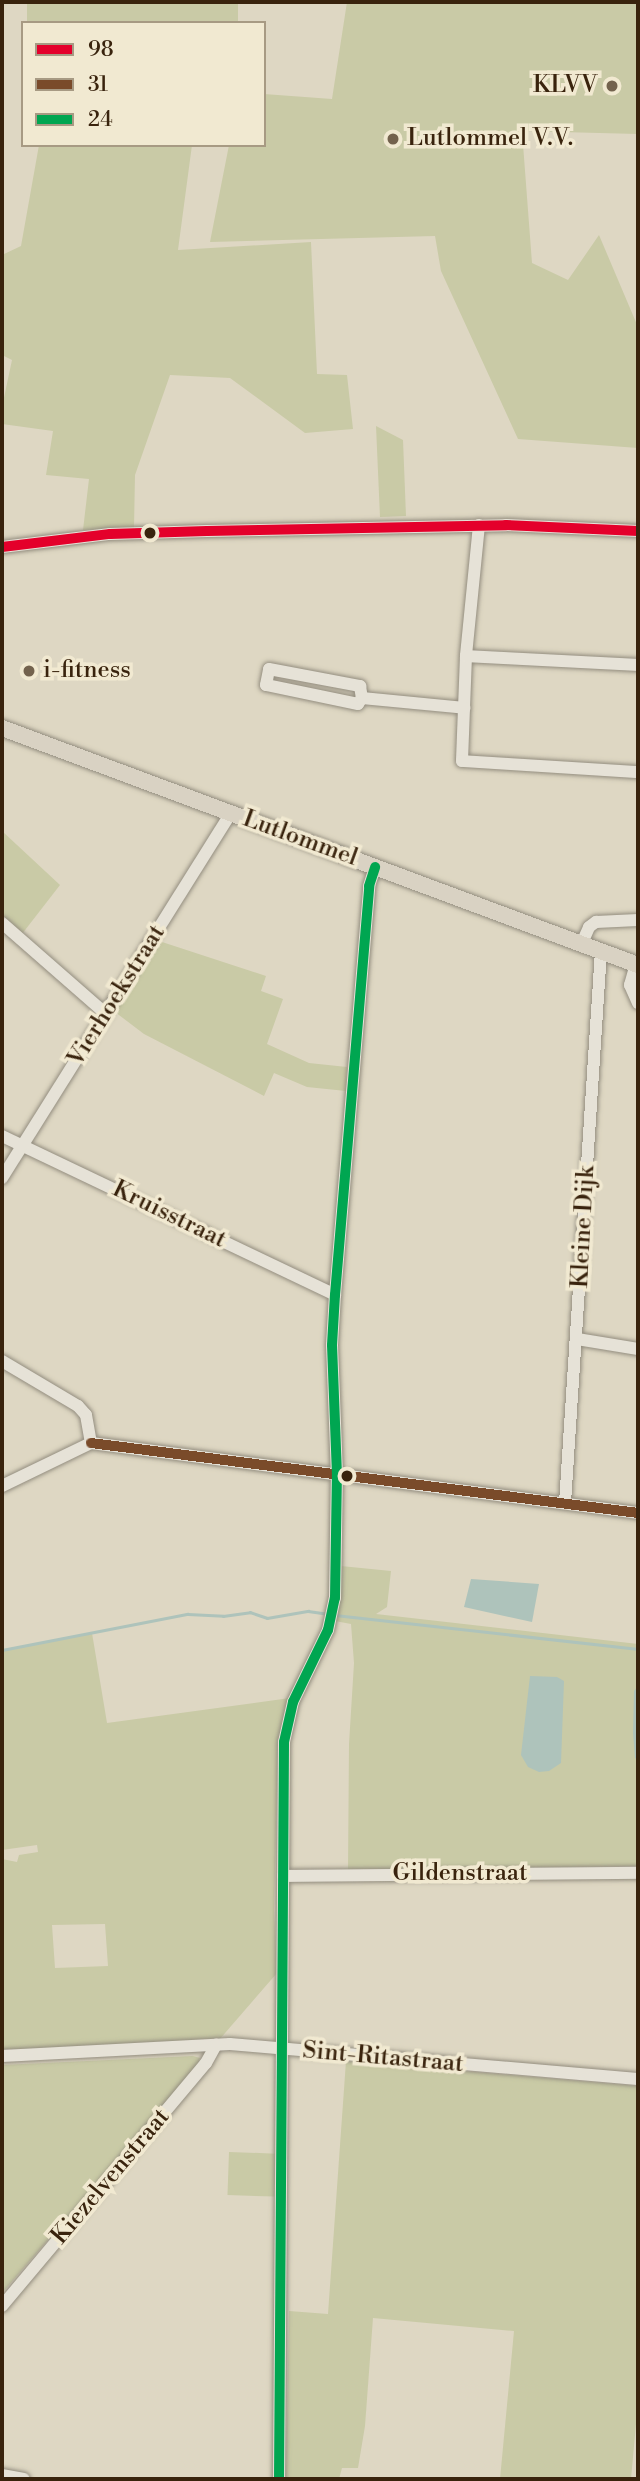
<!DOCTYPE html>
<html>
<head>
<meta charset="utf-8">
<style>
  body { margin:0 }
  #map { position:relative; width:640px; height:2481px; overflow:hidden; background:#ded7c3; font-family:"Libre Bodoni",serif }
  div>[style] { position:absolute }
  .green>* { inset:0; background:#c9caa6; transform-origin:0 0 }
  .water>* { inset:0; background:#aec3bb }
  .stream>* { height:2.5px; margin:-1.25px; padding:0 1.25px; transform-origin:1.25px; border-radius:1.25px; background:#aec3bb }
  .roads { filter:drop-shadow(0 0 2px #938d7f) drop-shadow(0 0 2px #938d7f) }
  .minor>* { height:12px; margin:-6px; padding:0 6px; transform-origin:6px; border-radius:6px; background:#e6e2d7 }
  .major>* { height:16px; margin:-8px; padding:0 8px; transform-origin:8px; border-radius:8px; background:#d9d2c3 }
  .bus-1>* { height:10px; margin:-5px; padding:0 5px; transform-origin:5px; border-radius:5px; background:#e4002b }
  .bus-2>* { height:10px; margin:-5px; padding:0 5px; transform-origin:5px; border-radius:5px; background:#7a4b2a }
  .bus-3>* { height:10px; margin:-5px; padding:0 5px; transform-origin:5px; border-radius:5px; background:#00a651 }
  .dots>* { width:19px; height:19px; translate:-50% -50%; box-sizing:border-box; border:4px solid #f1e9d1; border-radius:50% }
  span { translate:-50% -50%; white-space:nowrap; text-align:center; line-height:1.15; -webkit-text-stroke:7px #f1e9d1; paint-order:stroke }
  .poi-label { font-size:24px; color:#39230d }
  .right { translate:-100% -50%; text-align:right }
  .left { translate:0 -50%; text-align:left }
  .street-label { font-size:24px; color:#39230d }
  .frame { position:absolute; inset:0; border:4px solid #39230d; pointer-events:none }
  .legend { position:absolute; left:21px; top:21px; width:245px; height:126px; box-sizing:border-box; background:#f1e9d1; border:2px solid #a79a83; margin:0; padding:9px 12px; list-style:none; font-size:21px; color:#39230d }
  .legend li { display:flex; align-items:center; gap:14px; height:35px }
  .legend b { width:35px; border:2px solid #a79a83 }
</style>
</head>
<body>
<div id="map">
  <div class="green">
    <i style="left:27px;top:2px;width:211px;height:21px"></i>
    <i style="clip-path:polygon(347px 2px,638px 2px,638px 134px,522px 131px,532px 263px,568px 280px,599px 235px,638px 327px,638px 448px,518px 439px,441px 271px,435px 236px,210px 242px,229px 145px,264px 145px,264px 94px,332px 99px)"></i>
    <i style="clip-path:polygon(39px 145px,192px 145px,178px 250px,311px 242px,317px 374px,347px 375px,353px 429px,305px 433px,230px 378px,170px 375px,135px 475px,134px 528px,83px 530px,89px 479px,46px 475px,53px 431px,2px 424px,2px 407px,12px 360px,2px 355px,2px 255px,21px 246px)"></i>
    <i style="clip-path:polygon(376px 426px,403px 440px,406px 516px,380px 517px)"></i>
    <i style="clip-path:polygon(2px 831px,60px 885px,22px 934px,2px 918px)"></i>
    <i style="clip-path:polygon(159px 941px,266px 976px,261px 991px,283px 999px,267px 1044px,309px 1063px,347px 1067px,346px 1091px,307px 1087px,274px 1073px,264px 1096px,144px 1034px,115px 1012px)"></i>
    <i style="clip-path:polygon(341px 1566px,391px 1571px,387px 1607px,376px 1614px,638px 1644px,638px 1866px,348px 1870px,349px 1744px,354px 1663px,351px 1624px,335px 1621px)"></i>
    <i style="clip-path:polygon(evenodd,92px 1633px,107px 1723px,290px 1698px,278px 1740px,274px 1910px,277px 1973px,219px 2040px,69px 2049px,2px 2049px,2px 1859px,17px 1862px,19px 1855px,38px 1852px,37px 1845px,2px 1850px,2px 1650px,92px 1633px,105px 1924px,108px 1966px,55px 1968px,52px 1925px,105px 1924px)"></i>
    <i style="clip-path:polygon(193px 2056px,200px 2058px,196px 2069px,2px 2293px,2px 2065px)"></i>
    <i style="clip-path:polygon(346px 2061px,638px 2086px,638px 2402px,631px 2479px,500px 2479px,514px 2331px,373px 2318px,365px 2426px,358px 2468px,342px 2468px,339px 2479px,286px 2479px,289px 2311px,328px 2314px)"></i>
    <i style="left:229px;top:2152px;width:47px;height:43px;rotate:2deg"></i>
  </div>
  <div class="water">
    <i style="clip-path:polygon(471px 1579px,539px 1584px,532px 1622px,464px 1607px)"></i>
    <i style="clip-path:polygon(530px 1676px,557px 1677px,564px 1681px,561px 1763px,549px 1771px,539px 1772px,528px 1767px,521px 1755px)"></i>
    <i style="clip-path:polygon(638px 1686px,638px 1760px,635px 1758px,633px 1733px,634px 1691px)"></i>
  </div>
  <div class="stream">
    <i style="left:335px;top:1615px;width:305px;rotate:6.4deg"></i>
    <i style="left:2px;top:1650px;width:189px;rotate:-11deg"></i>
    <i style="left:188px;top:1614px;width:35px;rotate:3deg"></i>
    <i style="left:223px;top:1616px;width:27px;rotate:-8deg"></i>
    <i style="left:250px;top:1612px;width:18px;rotate:19deg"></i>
    <i style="left:267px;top:1618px;width:42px;rotate:-9.7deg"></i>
    <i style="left:308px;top:1611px;width:21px;rotate:8deg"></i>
  </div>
  <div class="roads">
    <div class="minor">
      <i style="left:479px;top:525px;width:132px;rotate:95.7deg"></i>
      <i style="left:466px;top:656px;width:105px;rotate:92.2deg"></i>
      <i style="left:462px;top:761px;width:176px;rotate:3.6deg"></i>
      <i style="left:2px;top:547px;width:109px;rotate:-6.9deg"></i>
      <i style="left:110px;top:534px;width:97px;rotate:-1.8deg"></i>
      <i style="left:207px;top:531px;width:299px;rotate:-1.1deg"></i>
      <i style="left:506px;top:525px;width:132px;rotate:2.6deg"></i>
      <i style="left:466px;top:656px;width:172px;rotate:3deg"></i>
      <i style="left:362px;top:698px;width:7px;rotate:124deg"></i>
      <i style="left:358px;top:704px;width:94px;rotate:-168.3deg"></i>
      <i style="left:266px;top:685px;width:16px;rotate:-79deg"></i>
      <i style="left:269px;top:669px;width:93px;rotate:10.6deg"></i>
      <i style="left:360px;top:686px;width:12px;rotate:81deg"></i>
      <i style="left:362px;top:698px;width:103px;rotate:5.5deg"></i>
      <i style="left:2px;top:923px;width:138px;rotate:41.2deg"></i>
      <i style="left:582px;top:943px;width:17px;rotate:-66deg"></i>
      <i style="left:589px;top:927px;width:9px;rotate:-36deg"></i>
      <i style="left:596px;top:922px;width:42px;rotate:-2.7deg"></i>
      <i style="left:636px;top:964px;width:22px;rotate:106deg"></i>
      <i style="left:630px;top:985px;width:20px;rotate:66deg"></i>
      <i style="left:2px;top:1136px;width:369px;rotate:25.5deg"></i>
      <i style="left:2px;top:1178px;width:431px;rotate:-57.9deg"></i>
      <i style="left:577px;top:1339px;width:62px;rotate:9.3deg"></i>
      <i style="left:2px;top:1361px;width:88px;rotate:30.6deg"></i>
      <i style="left:78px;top:1406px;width:12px;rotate:48deg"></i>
      <i style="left:86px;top:1415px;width:28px;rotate:80deg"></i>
      <i style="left:91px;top:1443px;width:551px;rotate:7.29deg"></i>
      <i style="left:2px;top:1486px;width:99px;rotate:-25.8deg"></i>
      <i style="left:565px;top:1503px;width:553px;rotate:-86.27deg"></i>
      <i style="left:283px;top:1876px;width:355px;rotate:-0.5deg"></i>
      <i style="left:2px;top:2056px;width:228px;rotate:-3deg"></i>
      <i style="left:230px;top:2044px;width:409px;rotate:4.9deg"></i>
      <i style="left:2px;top:2306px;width:317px;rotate:-50deg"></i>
      <i style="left:206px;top:2063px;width:21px;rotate:-61deg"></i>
      <i style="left:2px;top:2475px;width:22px;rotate:10deg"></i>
      <i style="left:279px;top:2479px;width:737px;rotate:-89.61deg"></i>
      <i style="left:284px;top:1742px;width:41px;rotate:-77.3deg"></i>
      <i style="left:293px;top:1702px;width:80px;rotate:-64.1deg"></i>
      <i style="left:328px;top:1630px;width:33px;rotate:-78deg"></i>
      <i style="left:335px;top:1598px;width:123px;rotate:-89.1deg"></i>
      <i style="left:337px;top:1475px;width:130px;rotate:-92.2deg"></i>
      <i style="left:332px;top:1345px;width:50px;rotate:-86.6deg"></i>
      <i style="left:335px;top:1295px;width:410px;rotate:-85.2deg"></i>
      <i style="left:369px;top:886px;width:20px;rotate:-72deg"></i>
    </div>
    <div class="major">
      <i style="left:2px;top:728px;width:679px;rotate:20.44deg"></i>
    </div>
  </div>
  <div class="bus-1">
    <i style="left:2px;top:547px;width:109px;rotate:-6.9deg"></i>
    <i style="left:110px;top:534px;width:97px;rotate:-1.8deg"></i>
    <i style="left:207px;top:531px;width:299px;rotate:-1.1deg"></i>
    <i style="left:506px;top:525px;width:132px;rotate:2.6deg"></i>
  </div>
  <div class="bus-2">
    <i style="left:91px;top:1443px;width:551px;rotate:7.29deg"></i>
  </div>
  <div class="bus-3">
    <i style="left:279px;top:2479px;width:737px;rotate:-89.61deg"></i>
    <i style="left:284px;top:1742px;width:41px;rotate:-77.3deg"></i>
    <i style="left:293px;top:1702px;width:80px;rotate:-64.1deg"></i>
    <i style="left:328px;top:1630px;width:33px;rotate:-78deg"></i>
    <i style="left:335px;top:1598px;width:123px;rotate:-89.1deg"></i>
    <i style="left:337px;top:1475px;width:130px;rotate:-92.2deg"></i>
    <i style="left:332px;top:1345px;width:50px;rotate:-86.6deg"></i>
    <i style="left:335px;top:1295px;width:410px;rotate:-85.2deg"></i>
    <i style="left:369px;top:886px;width:20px;rotate:-72deg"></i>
  </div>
  <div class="dots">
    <i style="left:612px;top:86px;background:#73624d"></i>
    <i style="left:393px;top:139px;background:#73624d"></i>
    <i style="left:150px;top:533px;background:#39230d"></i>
    <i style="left:29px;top:671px;background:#73624d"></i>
    <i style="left:347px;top:1476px;background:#39230d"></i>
  </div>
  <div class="poi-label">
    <span class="right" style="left:598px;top:86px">KLVV</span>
    <span class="left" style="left:407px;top:139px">Lutlommel V.V.</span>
    <span class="left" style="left:43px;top:671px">i-fitness</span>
  </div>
  <div class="street-label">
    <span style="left:300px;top:839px;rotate:20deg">Lutlommel</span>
    <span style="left:117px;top:996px;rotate:-58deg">Vierhoekstraat</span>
    <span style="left:169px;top:1215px;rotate:26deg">Kruisstraat</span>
    <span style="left:584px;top:1227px;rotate:-87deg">Kleine Dijk</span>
    <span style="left:460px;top:1874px">Gildenstraat</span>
    <span style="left:383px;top:2058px;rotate:5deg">Sint-Ritastraat</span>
    <span style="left:111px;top:2177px;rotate:-50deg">Kiezelvenstraat</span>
  </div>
  <div class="frame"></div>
  <ul class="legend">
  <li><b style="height:9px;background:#e4002b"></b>98</li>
  <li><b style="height:9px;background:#7a4b2a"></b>31</li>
  <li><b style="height:9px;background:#00a651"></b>24</li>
  </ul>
</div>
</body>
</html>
